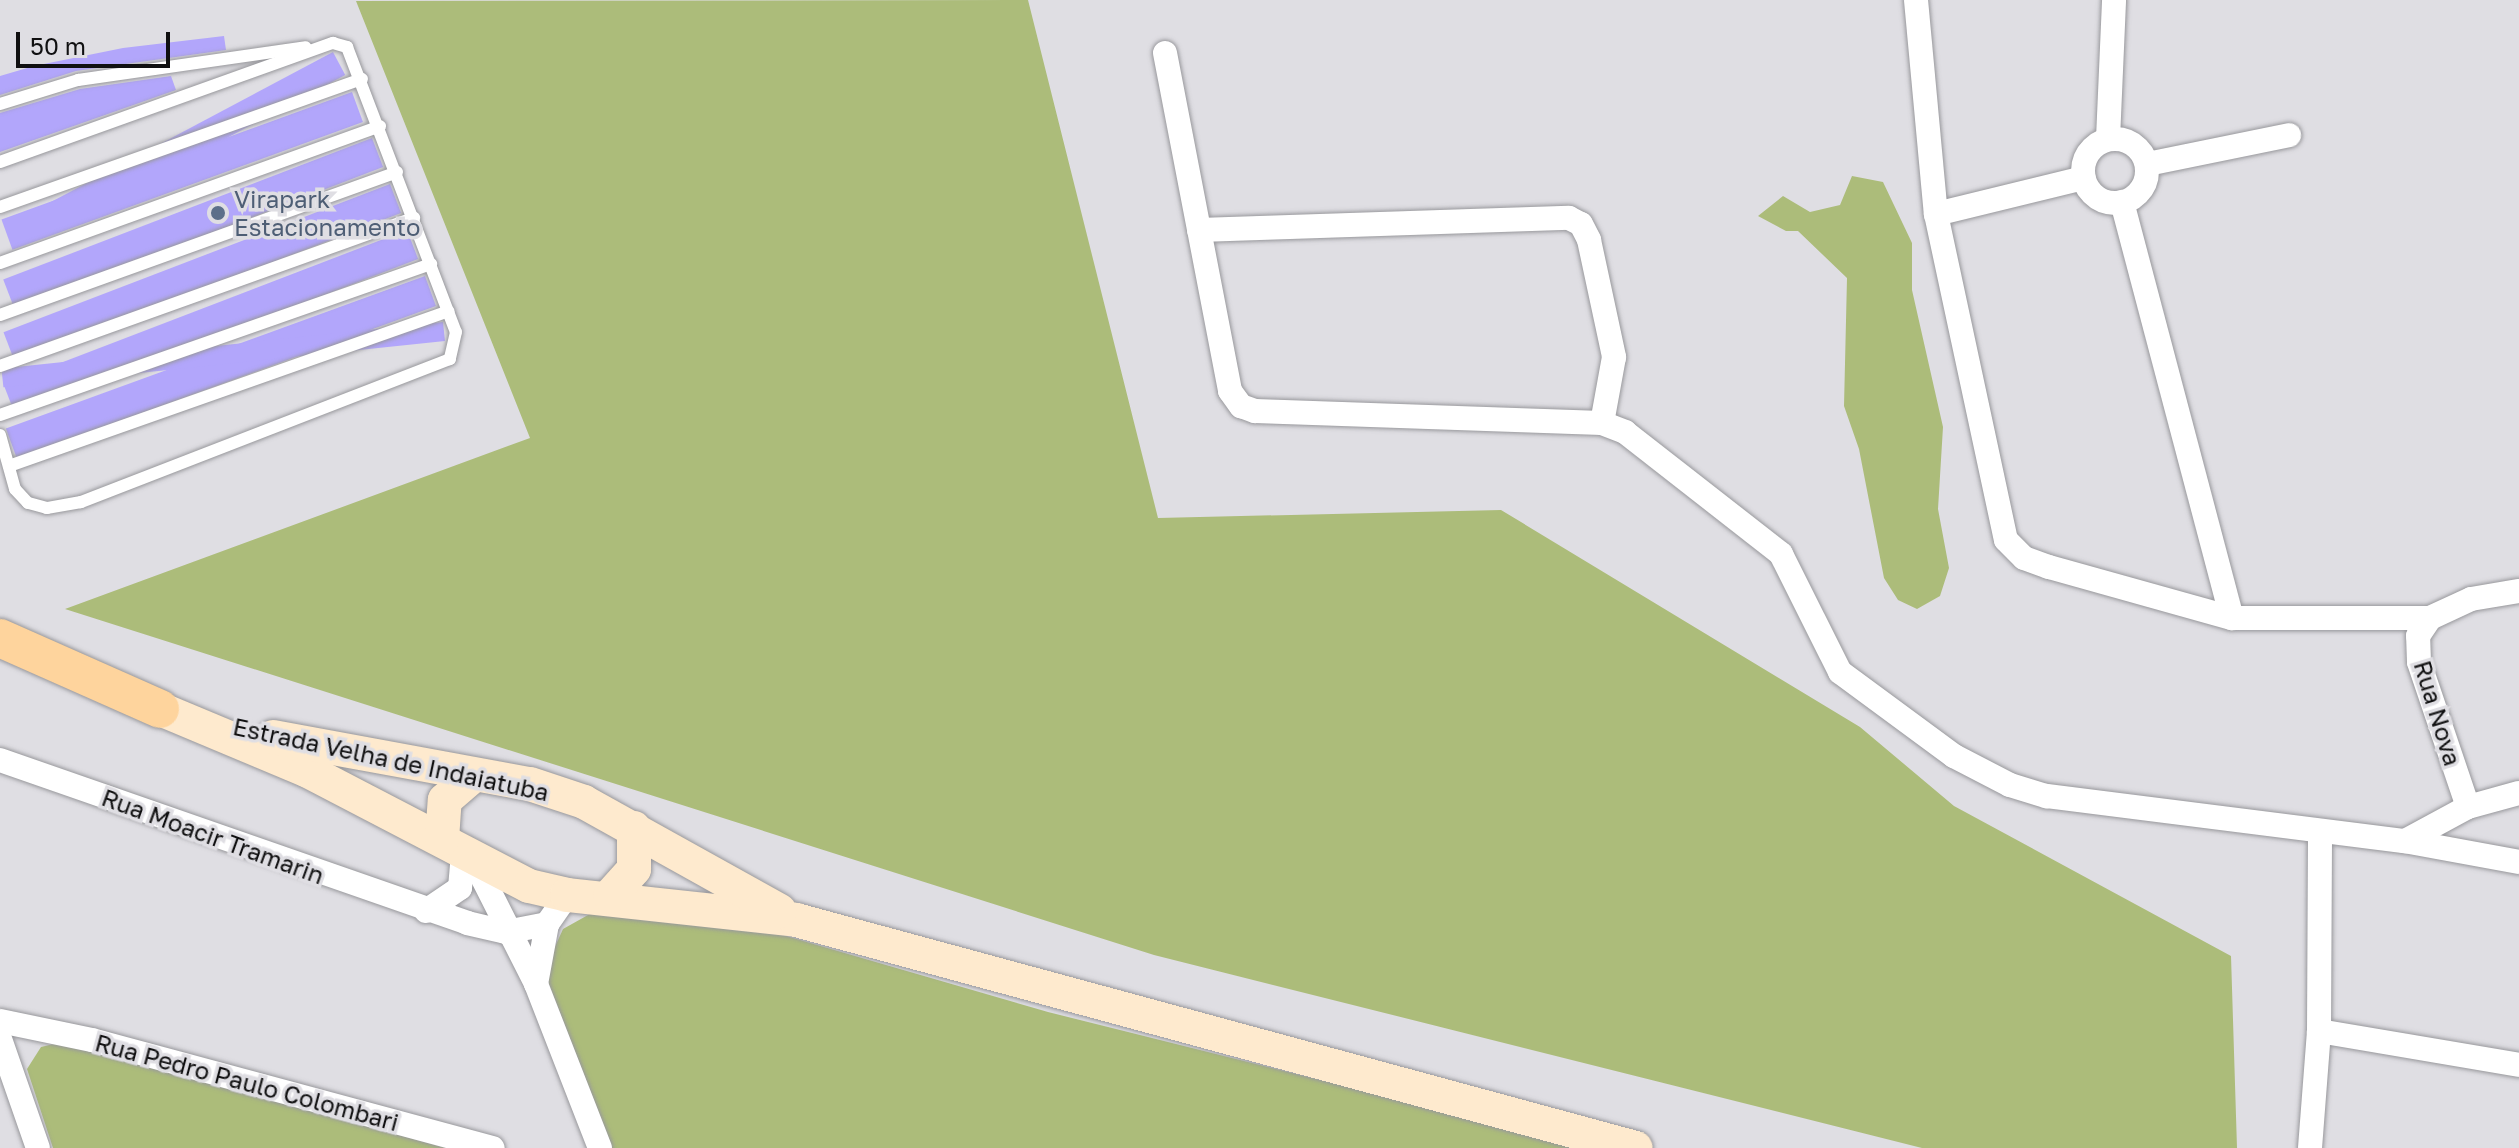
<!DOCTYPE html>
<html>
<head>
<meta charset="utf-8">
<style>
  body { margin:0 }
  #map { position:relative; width:2519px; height:1148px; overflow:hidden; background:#dfdee3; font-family:"Golos Text",sans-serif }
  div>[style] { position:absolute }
  .green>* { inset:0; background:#acbc7a }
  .building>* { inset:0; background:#b2a6fb; transform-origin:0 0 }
  .roads { filter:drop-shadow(0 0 2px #98989c) drop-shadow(0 0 2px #98989c) }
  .lane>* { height:12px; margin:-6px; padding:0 6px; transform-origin:6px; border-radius:6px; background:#fff }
  .street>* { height:24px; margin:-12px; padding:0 12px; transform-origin:12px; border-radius:12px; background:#fff }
  .street>.ring { margin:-12px; padding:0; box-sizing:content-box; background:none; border:24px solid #fff; border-radius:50% }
  .secondary>* { height:34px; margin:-17px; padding:0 17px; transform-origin:17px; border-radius:17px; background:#feeace }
  .primary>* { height:38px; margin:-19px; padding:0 19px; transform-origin:19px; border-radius:19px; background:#fed49d }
  .dots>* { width:22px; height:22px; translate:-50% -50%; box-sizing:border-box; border:4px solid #dfdee3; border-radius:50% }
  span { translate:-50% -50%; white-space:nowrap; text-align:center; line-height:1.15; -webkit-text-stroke:7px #dfdee3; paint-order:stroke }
  .service-label { font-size:24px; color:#4e5e75 }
  .left { translate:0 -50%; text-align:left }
  .street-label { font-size:24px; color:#101011 }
  .scale { position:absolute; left:16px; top:32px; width:154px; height:36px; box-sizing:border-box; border:4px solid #101011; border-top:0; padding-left:10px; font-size:24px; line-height:28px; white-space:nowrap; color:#101011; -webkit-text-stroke:6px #dfdee3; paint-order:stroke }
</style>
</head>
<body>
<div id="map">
  <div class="green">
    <i style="clip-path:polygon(1028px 0,1158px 518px,1501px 510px,1860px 727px,1954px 806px,2231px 956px,2237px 1148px,1922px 1148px,1154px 955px,65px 609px,530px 438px,356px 1px)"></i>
    <i style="clip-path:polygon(1852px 176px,1883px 182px,1912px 243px,1912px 290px,1943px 427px,1938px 509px,1949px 568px,1940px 596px,1917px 609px,1898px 600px,1884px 578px,1859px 449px,1844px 406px,1847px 278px,1798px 231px,1786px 231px,1758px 216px,1783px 196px,1810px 212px,1840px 205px)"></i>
    <i style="clip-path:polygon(597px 910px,741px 923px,1048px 1012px,1592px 1148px,612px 1148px,544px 971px,563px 929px)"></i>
    <i style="clip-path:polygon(62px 1042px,446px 1148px,53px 1148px,27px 1069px,41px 1047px)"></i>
  </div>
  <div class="building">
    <i style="clip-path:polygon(224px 36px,226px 50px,76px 71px,0 95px,0 76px,34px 66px,123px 48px)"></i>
    <i style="left:333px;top:52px;width:26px;height:354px;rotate:62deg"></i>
    <i style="clip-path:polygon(171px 76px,176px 90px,0 152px,0 113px,80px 89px)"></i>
    <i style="left:352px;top:92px;width:32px;height:373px;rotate:70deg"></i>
    <i style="left:372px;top:138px;width:31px;height:395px;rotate:69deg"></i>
    <i style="left:390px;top:184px;width:31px;height:414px;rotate:69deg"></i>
    <i style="left:407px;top:230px;width:31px;height:432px;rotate:69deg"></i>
    <i style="left:425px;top:276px;width:32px;height:446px;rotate:70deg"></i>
    <i style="left:443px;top:322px;width:19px;height:444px;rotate:84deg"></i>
  </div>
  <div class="roads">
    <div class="lane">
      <i style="left:0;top:104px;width:82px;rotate:-17.1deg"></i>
      <i style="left:78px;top:80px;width:230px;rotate:-8.2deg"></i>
      <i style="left:0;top:162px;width:354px;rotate:-19.7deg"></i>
      <i style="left:333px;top:43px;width:15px;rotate:16deg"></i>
      <i style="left:347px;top:47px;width:305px;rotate:69.1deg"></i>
      <i style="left:456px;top:332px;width:28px;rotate:103deg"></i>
      <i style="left:450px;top:359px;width:396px;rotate:158.8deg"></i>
      <i style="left:81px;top:502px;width:35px;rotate:170deg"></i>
      <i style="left:47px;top:508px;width:20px;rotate:-165deg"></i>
      <i style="left:28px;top:503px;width:19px;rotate:-133deg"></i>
      <i style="left:15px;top:489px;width:56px;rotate:-105.5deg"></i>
      <i style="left:0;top:207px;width:384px;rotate:-19.5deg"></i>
      <i style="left:0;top:263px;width:404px;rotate:-19.8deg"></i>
      <i style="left:0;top:315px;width:422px;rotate:-19.8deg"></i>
      <i style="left:0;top:366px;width:440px;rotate:-19.7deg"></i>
      <i style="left:0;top:415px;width:457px;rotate:-19.3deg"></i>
      <i style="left:9px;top:466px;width:466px;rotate:-19.4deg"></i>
    </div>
    <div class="street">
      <i style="left:1916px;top:0;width:215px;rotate:84.7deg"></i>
      <i style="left:1936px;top:214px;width:333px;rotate:77.9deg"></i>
      <i style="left:2006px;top:540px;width:25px;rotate:45deg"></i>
      <i style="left:2024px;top:558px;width:27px;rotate:20deg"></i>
      <i style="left:2049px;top:567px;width:190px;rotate:15.6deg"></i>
      <i style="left:2232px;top:618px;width:198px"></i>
      <i style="left:1165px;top:53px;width:344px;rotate:79.1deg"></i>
      <i style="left:1230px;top:391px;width:19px;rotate:54deg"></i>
      <i style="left:1241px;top:406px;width:15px;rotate:20deg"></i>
      <i style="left:1255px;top:411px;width:347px;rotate:2deg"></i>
      <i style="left:1602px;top:423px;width:25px;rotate:21deg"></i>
      <i style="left:1625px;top:432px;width:198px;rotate:38deg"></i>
      <i style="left:1781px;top:554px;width:132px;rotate:63.4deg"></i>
      <i style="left:1840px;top:672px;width:142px;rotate:36.4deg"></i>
      <i style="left:1954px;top:756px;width:63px;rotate:27.4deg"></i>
      <i style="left:2010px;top:785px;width:39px;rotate:17deg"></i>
      <i style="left:2047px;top:796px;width:361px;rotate:7.2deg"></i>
      <i style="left:2405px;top:841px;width:116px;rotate:10.4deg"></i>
      <i style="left:2108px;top:139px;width:139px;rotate:-87.5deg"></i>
      <i class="ring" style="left:2083px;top:139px;width:40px;height:40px"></i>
      <i style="left:2147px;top:164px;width:145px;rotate:-11.5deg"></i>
      <i style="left:2122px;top:202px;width:430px;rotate:75.2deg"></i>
      <i style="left:1936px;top:214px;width:152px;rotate:-13.7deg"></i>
      <i style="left:1199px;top:230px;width:370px;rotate:-1.9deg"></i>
      <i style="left:1569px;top:218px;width:13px;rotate:27deg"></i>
      <i style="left:1581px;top:224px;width:18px;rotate:63deg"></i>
      <i style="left:1589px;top:240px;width:120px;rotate:77.9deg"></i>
      <i style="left:1614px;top:357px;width:67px;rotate:100.3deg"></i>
      <i style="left:0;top:760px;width:495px;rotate:19.2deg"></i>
      <i style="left:467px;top:923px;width:40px;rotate:13deg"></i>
      <i style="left:506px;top:932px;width:42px;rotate:-11deg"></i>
      <i style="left:547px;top:924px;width:35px;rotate:-55deg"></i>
      <i style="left:2468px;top:807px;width:153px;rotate:-108.7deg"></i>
      <i style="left:2419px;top:662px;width:26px;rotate:-92deg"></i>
      <i style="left:2418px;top:636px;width:22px;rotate:-56deg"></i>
      <i style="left:2430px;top:618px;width:45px;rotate:-24.9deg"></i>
      <i style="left:2471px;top:599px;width:49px;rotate:-9.5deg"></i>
      <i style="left:2405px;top:841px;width:72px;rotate:-28.4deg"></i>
      <i style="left:2468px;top:807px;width:53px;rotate:-15.4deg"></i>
      <i style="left:474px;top:861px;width:138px;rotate:63.2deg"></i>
      <i style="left:536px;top:984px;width:176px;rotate:68.7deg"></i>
      <i style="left:426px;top:911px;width:41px;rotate:-34.1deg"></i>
      <i style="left:460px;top:888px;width:32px;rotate:-85deg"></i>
      <i style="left:536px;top:984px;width:61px;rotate:-79.6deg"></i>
      <i style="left:0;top:1021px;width:94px;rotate:11.7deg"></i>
      <i style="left:92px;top:1040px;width:415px;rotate:15.1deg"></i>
      <i style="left:2319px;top:1031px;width:203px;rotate:9.6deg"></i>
      <i style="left:0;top:1039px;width:115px;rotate:70.8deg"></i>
      <i style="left:2310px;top:1148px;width:117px;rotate:-85.6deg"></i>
      <i style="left:2319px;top:1031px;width:198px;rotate:-89.7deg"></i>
    </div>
    <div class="secondary">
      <i style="left:160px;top:709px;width:158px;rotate:22.7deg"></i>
      <i style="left:306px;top:770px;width:251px;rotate:27.5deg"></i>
      <i style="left:529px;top:886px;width:39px;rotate:13deg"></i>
      <i style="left:567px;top:895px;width:230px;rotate:6.2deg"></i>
      <i style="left:796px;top:920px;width:870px;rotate:15.19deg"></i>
      <i style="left:273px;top:737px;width:261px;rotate:10.4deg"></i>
      <i style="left:530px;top:784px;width:57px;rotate:18.4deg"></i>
      <i style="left:584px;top:802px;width:224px;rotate:29.1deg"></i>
      <i style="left:442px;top:839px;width:39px;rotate:-86deg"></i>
      <i style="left:445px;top:800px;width:38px;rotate:-41deg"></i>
      <i style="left:610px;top:896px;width:36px;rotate:-48deg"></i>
      <i style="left:634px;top:869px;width:41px;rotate:-90deg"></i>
    </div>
    <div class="primary">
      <i style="left:0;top:638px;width:175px;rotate:23.9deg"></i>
    </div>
  </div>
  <div class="dots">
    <i style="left:218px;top:213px;background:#5c6f8a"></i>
  </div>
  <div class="service-label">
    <span class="left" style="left:234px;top:213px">Virapark<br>Estacionamento</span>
  </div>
  <div class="street-label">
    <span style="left:2438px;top:713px;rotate:73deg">Rua Nova</span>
    <span style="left:391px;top:759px;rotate:12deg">Estrada Velha de Indaiatuba</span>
    <span style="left:213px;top:836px;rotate:20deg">Rua Moacir Tramarin</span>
    <span style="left:247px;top:1082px;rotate:15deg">Rua Pedro Paulo Colombari</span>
  </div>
  <div class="scale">50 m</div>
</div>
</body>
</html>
